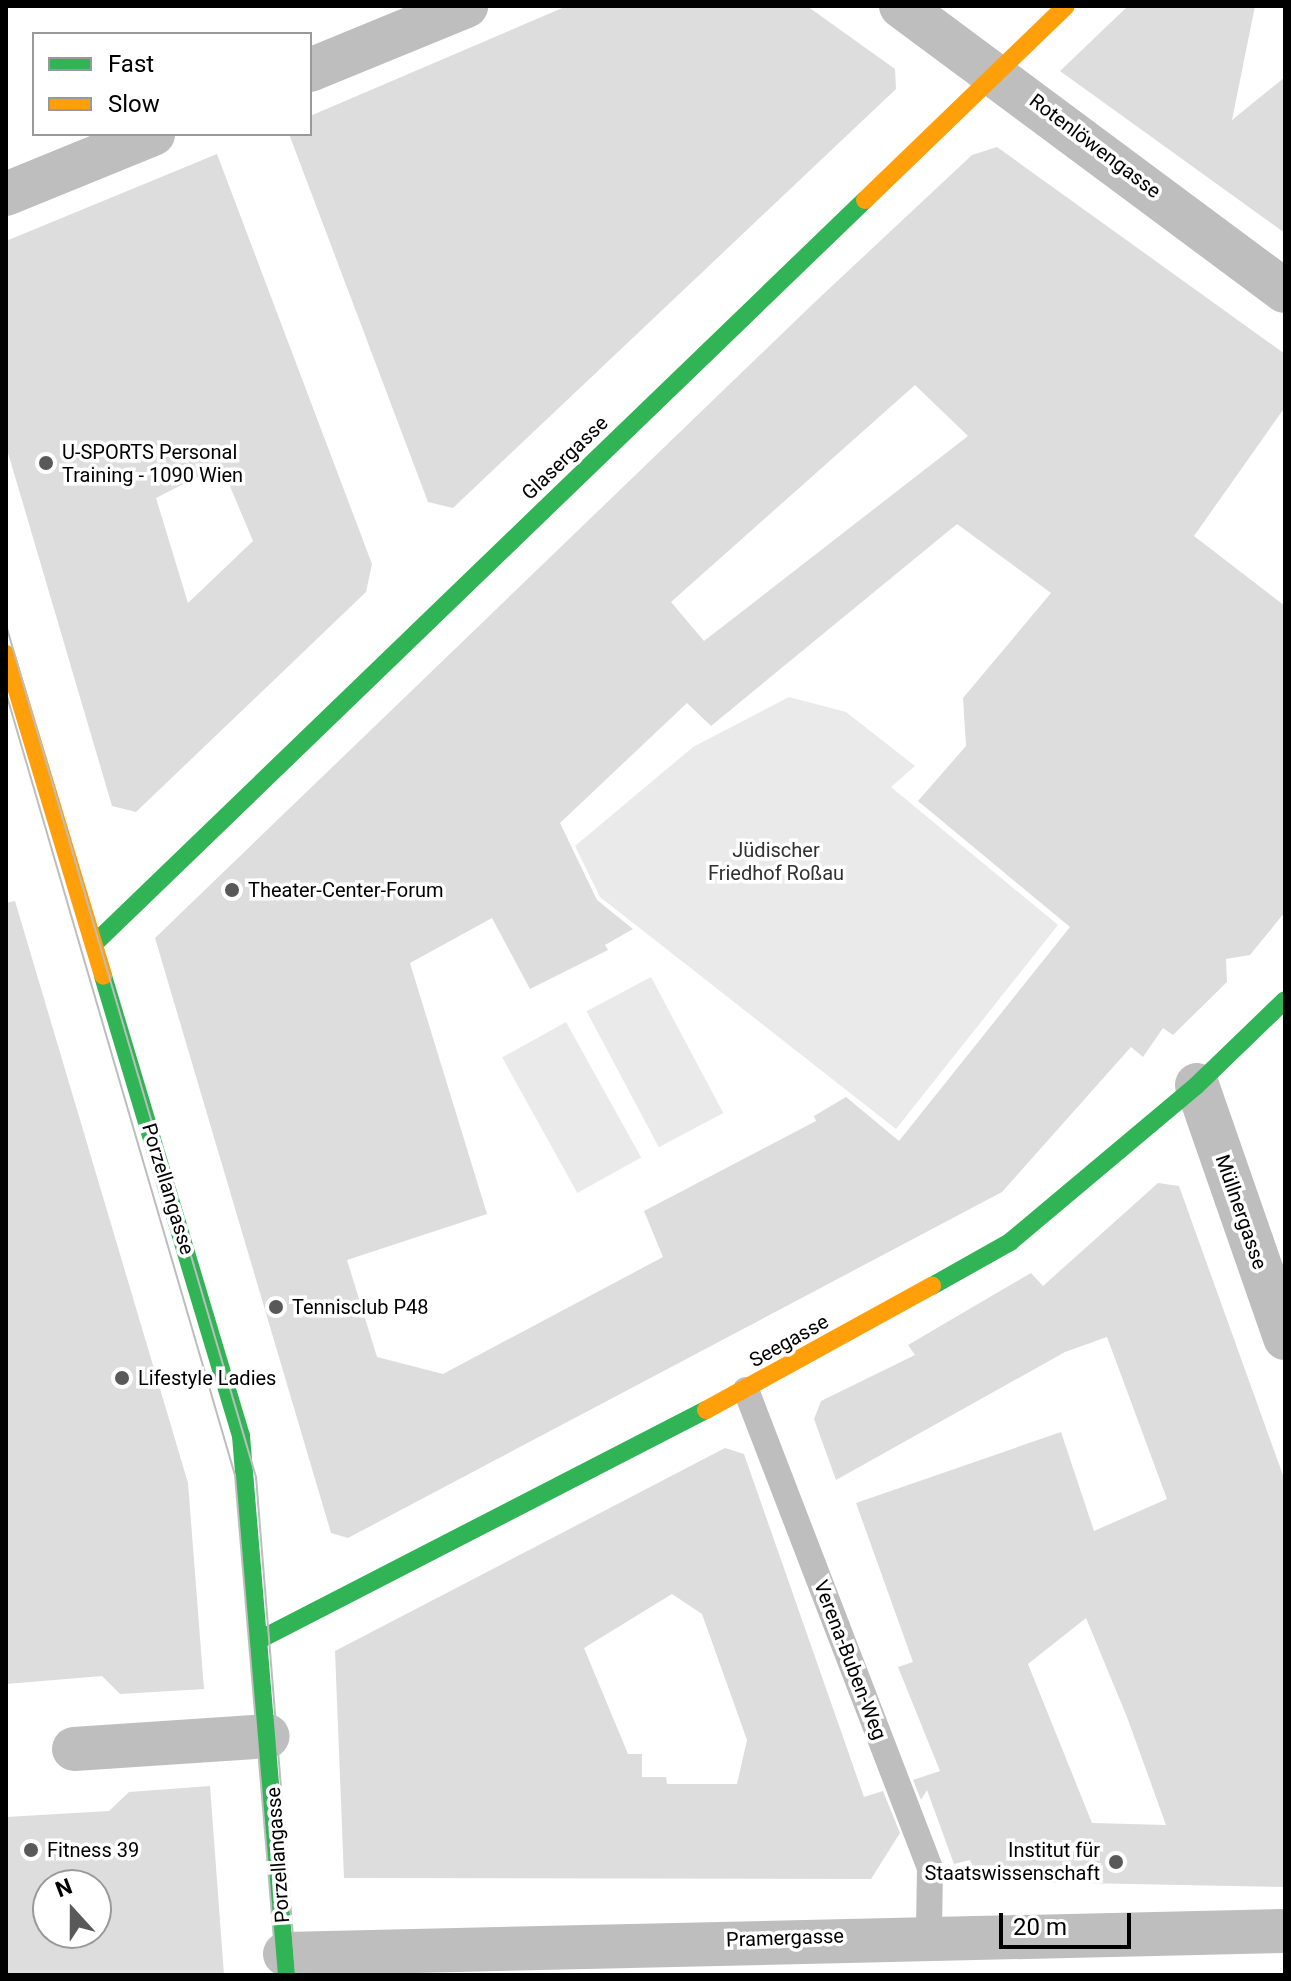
<!DOCTYPE html>
<html>
<head>
<meta charset="utf-8">
<style>
  body { margin:0 }
  #map { position:relative; width:1291px; height:1981px; overflow:hidden; background:#fff; font-family:Roboto,sans-serif }
  div>[style] { position:absolute }
  .green>* { inset:0; background:#eaeaea; transform-origin:0 0 }
  .building>* { inset:0; background:#ddd }
  .lane>* { height:26px; margin:-13px; padding:0 13px; transform-origin:13px; border-radius:13px; background:#bebebe }
  .street>* { height:44px; margin:-22px; padding:0 22px; transform-origin:22px; border-radius:22px; background:#bebebe }
  .fast>* { height:18px; margin:-9px; padding:0 9px; transform-origin:9px; border-radius:9px; background:#30b455 }
  .slow>* { height:18px; margin:-9px; padding:0 9px; transform-origin:9px; border-radius:9px; background:#ff9f0a }
  .tram>* { height:2px; margin:-1px; padding:0 1px; transform-origin:1px; border-radius:1px; background:#bdbdbd }
  .dots>* { width:22px; height:22px; translate:-50% -50%; box-sizing:border-box; border:4px solid #fff; border-radius:50% }
  span { translate:-50% -50%; white-space:nowrap; text-align:center; line-height:1.15; -webkit-text-stroke:7px #fff; paint-order:stroke }
  .street-label { font-size:20px; color:#000 }
  .poi-label { font-size:20px; color:#000 }
  .left { translate:0 -50%; text-align:left }
  .right { translate:-100% -50%; text-align:right }
  .park-label { font-size:20px; color:#303030 }
  .frame { position:absolute; inset:0; border:8px solid #000; pointer-events:none }
  .legend { position:absolute; left:32px; top:32px; width:280px; height:104px; box-sizing:border-box; background:#fff; border:2px solid #999; margin:0; padding:10px 14px; list-style:none; font-size:24px; color:#000 }
  .legend li { display:flex; align-items:center; gap:16px; height:40px }
  .legend b { width:40px; border:2px solid #999 }
  .north { position:absolute; left:32px; top:1869px; width:80px; height:80px; box-sizing:border-box; background:#fff; border:2px solid #999; border-radius:50%; rotate:339deg; font-size:22px; font-weight:700; line-height:32px; text-align:center; color:#000 }
  .north::after { content:''; display:block; margin:auto; width:28px; height:36px; background:#595959; clip-path:polygon(50% 0,100% 100%,50% 72%,0 100%) }
  .scale { position:absolute; left:999px; top:1913px; width:132px; height:36px; box-sizing:border-box; border:4px solid #000; border-top:0; padding-left:10px; font-size:24px; line-height:28px; white-space:nowrap; color:#000; -webkit-text-stroke:6px #fff; paint-order:stroke }
</style>
</head>
<body>
<div id="map">
  <div class="green">
    <i style="clip-path:polygon(789px 697px,846px 712px,915px 766px,891px 787px,1058px 925px,896px 1129px,600px 897px,575px 846px,693px 747px)"></i>
    <i style="left:651px;top:977px;width:154px;height:73px;rotate:62deg"></i>
    <i style="left:566px;top:1022px;width:155px;height:73px;rotate:61deg"></i>
  </div>
  <div class="building">
    <i style="clip-path:polygon(567px 6px,807px 6px,895px 69px,896px 89px,453px 508px,428px 502px,289px 134px,310px 134px,310px 116px)"></i>
    <i style="clip-path:polygon(1128px 6px,1255px 6px,1232px 120px,1285px 77px,1285px 233px,1060px 71px)"></i>
    <i style="clip-path:polygon(evenodd,997px 147px,1285px 354px,1285px 407px,1194px 536px,1285px 606px,1285px 912px,1250px 955px,1226px 959px,1227px 982px,1173px 1035px,1163px 1028px,1143px 1057px,1131px 1047px,1002px 1192px,348px 1538px,331px 1533px,155px 938px,816px 301px,972px 155px,997px 147px,915px 385px,968px 436px,704px 641px,671px 602px,915px 385px,997px 147px,957px 524px,1051px 593px,963px 698px,966px 746px,918px 801px,1070px 927px,899px 1141px,846px 1097px,814px 1116px,816px 1121px,644px 1211px,663px 1257px,443px 1374px,377px 1357px,347px 1260px,487px 1214px,410px 963px,492px 918px,530px 989px,608px 950px,605px 945px,633px 929px,597px 900px,560px 823px,687px 703px,711px 726px,957px 524px)"></i>
    <i style="clip-path:polygon(evenodd,217px 154px,372px 564px,366px 592px,136px 812px,112px 806px,6px 446px,6px 241px,217px 154px,221px 465px,253px 541px,188px 603px,156px 498px,221px 465px)"></i>
    <i style="clip-path:polygon(15px 901px,188px 1483px,204px 1689px,120px 1694px,102px 1676px,6px 1684px,6px 903px)"></i>
    <i style="clip-path:polygon(evenodd,1158px 1183px,1179px 1186px,1285px 1481px,1285px 1887px,977px 1881px,970px 1860px,954px 1864px,927px 1790px,921px 1800px,913px 1780px,940px 1771px,898px 1667px,913px 1662px,856px 1503px,1061px 1432px,1094px 1531px,1167px 1499px,1107px 1337px,1065px 1352px,836px 1480px,814px 1419px,821px 1401px,915px 1355px,908px 1345px,1031px 1273px,1043px 1286px,1158px 1183px,1086px 1618px,1127px 1717px,1166px 1825px,1092px 1823px,1028px 1664px,1086px 1618px)"></i>
    <i style="clip-path:polygon(evenodd,725px 1448px,744px 1454px,864px 1797px,883px 1791px,900px 1833px,871px 1879px,344px 1878px,335px 1651px,725px 1448px,672px 1594px,702px 1614px,747px 1740px,737px 1784px,667px 1784px,666px 1777px,642px 1777px,642px 1754px,628px 1754px,584px 1648px,672px 1594px)"></i>
    <i style="clip-path:polygon(evenodd,210px 1786px,224px 1975px,6px 1975px,6px 1817px,109px 1811px,129px 1792px,210px 1786px,48px 1885px,96px 1885px,96px 1933px,48px 1933px,48px 1885px)"></i>
  </div>
  <div class="lane">
    <i style="left:746px;top:1390px;width:512px;rotate:68.95deg"></i>
    <i style="left:930px;top:1868px;width:66px;rotate:90.9deg"></i>
  </div>
  <div class="street">
    <i style="left:901px;top:6px;width:478px;rotate:36.6deg"></i>
    <i style="left:310px;top:70px;width:169px;rotate:-22.3deg"></i>
    <i style="left:6px;top:194px;width:159px;rotate:-22.2deg"></i>
    <i style="left:1197px;top:1085px;width:268px;rotate:70.8deg"></i>
    <i style="left:74px;top:1749px;width:194px;rotate:-3.8deg"></i>
    <i style="left:285px;top:1954px;width:1000px;rotate:-1.32deg"></i>
  </div>
  <div class="fast">
    <i style="left:95px;top:943px;width:1070px;rotate:-43.98deg"></i>
    <i style="left:103px;top:976px;width:480px;rotate:73.3deg"></i>
    <i style="left:241px;top:1436px;width:541px;rotate:85.23deg"></i>
    <i style="left:932px;top:1286px;width:90px;rotate:-29.4deg"></i>
    <i style="left:1010px;top:1242px;width:244px;rotate:-40deg"></i>
    <i style="left:1197px;top:1085px;width:122px;rotate:-44deg"></i>
    <i style="left:259px;top:1640px;width:503px;rotate:-27.23deg"></i>
  </div>
  <div class="slow">
    <i style="left:865px;top:200px;width:279px;rotate:-44deg"></i>
    <i style="left:6px;top:654px;width:336px;rotate:73.2deg"></i>
    <i style="left:706px;top:1410px;width:258px;rotate:-28.8deg"></i>
  </div>
  <div class="tram">
    <i style="left:6px;top:625px;width:888px;rotate:73.65deg"></i>
    <i style="left:256px;top:1477px;width:500px;rotate:85.4deg"></i>
    <i style="left:6px;top:693px;width:815px;rotate:73.68deg"></i>
    <i style="left:235px;top:1475px;width:502px;rotate:85.2deg"></i>
  </div>
  <div class="dots">
    <i style="left:46px;top:463px;background:#595959"></i>
    <i style="left:232px;top:890px;background:#595959"></i>
    <i style="left:276px;top:1307px;background:#595959"></i>
    <i style="left:122px;top:1378px;background:#595959"></i>
    <i style="left:31px;top:1850px;background:#595959"></i>
    <i style="left:1116px;top:1862px;background:#595959"></i>
  </div>
  <div class="street-label">
    <span style="left:1095px;top:146px;rotate:37deg">Rotenlöwengasse</span>
    <span style="left:565px;top:458px;rotate:-44deg">Glasergasse</span>
    <span style="left:168px;top:1189px;rotate:73deg">Porzellangasse</span>
    <span style="left:1241px;top:1212px;rotate:71deg">Müllnergasse</span>
    <span style="left:789px;top:1341px;rotate:-29deg">Seegasse</span>
    <span style="left:850px;top:1660px;rotate:69deg">Verena-Buben-Weg</span>
    <span style="left:278px;top:1855px;rotate:-94deg">Porzellangasse</span>
    <span style="left:785px;top:1938px;rotate:-2deg">Pramergasse</span>
  </div>
  <div class="poi-label">
    <span class="left" style="left:62px;top:464px">U-SPORTS Personal<br>Training - 1090 Wien</span>
    <span class="left" style="left:248px;top:890px">Theater-Center-Forum</span>
    <span class="left" style="left:292px;top:1307px">Tennisclub P48</span>
    <span class="left" style="left:138px;top:1378px">Lifestyle Ladies</span>
    <span class="left" style="left:47px;top:1850px">Fitness 39</span>
    <span class="right" style="left:1100px;top:1862px">Institut für<br>Staatswissenschaft</span>
  </div>
  <div class="park-label">
    <span style="left:776px;top:862px">Jüdischer<br>Friedhof Roßau</span>
  </div>
  <div class="frame"></div>
  <ul class="legend">
  <li><b style="height:10px;background:#30b455"></b>Fast</li>
  <li><b style="height:10px;background:#ff9f0a"></b>Slow</li>
  </ul>
  <div class="north">N</div>
  <div class="scale">20 m</div>
</div>
</body>
</html>
